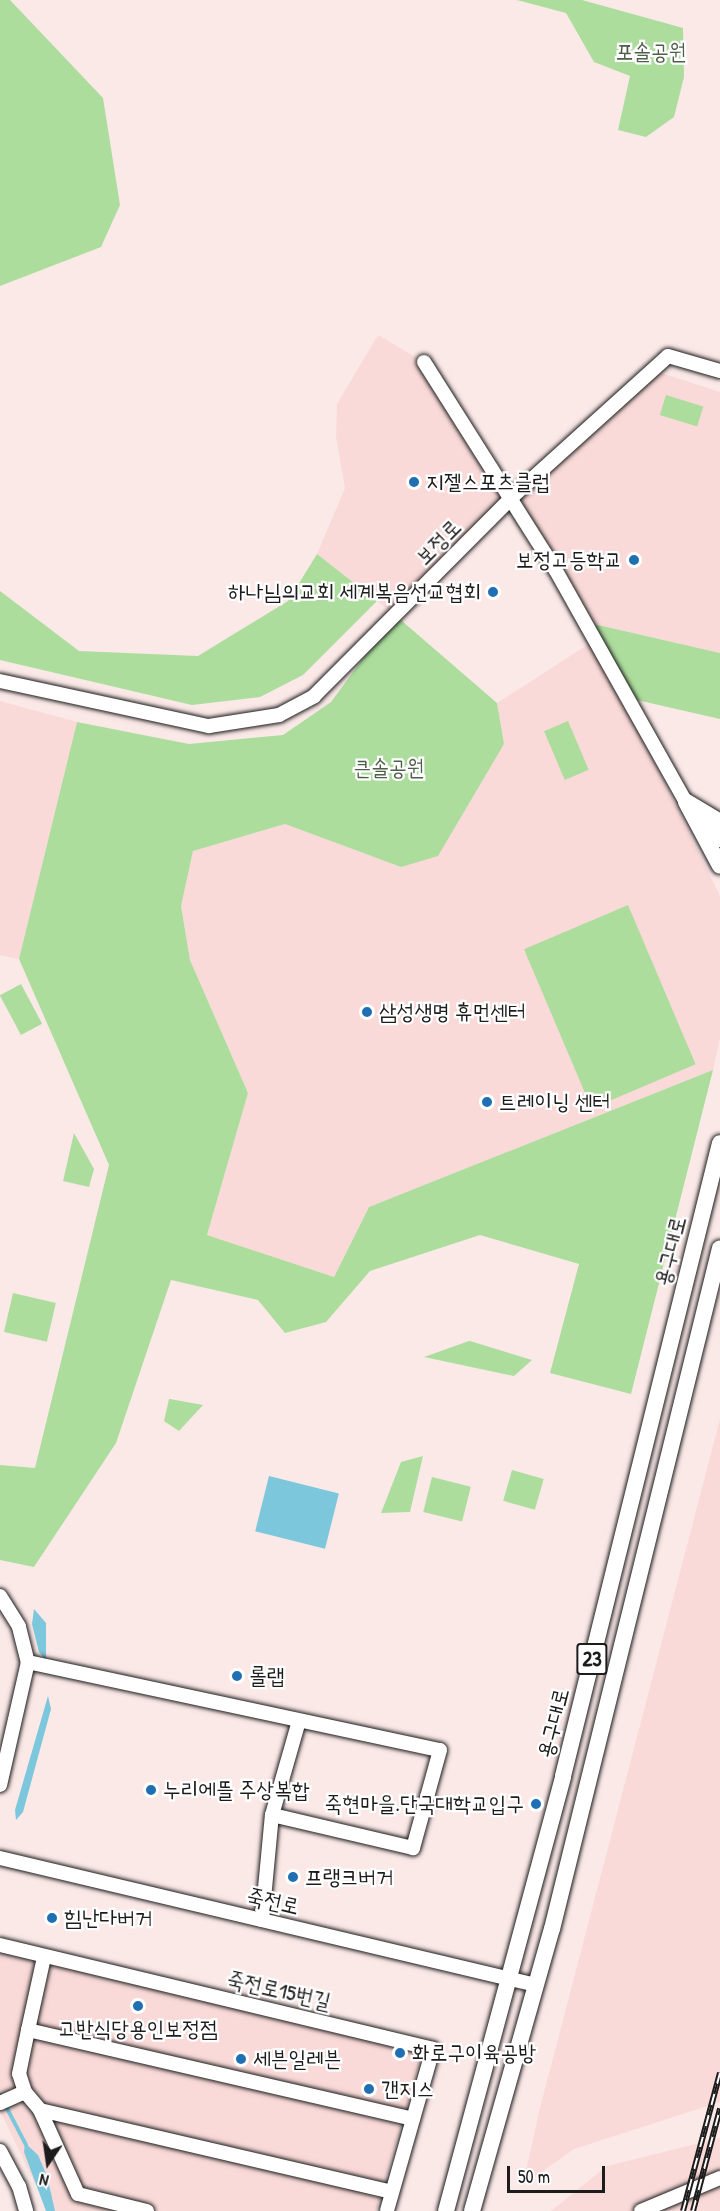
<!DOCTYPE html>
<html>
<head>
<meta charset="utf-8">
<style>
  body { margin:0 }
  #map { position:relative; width:720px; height:2211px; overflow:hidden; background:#fbe9e8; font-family:"Patrick Hand","Poor Story",sans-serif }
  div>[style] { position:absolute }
  .built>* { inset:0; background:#f9dad8 }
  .green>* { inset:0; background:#acdd9d; transform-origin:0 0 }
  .water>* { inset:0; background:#7cc7dc; transform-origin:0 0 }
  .pier>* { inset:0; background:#fbe9e8 }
  .stream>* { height:4px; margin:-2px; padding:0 2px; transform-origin:2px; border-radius:2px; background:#7cc7dc }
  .roads { filter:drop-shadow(0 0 2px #1c1c1c) drop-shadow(0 0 2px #1c1c1c) }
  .minor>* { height:14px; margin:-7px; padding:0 7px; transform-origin:7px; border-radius:7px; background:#fff }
  .major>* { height:16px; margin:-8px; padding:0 8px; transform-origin:8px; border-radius:8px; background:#fff }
  .rail>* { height:6px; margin-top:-3px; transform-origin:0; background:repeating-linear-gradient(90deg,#fff 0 11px,#1c1c1c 0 22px); box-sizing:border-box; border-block:2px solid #1c1c1c }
  .dots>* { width:16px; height:16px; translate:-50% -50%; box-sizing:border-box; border:3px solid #fff; border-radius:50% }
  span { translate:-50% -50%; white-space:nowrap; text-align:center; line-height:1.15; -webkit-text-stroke:4.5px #fff; paint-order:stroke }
  .shield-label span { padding:2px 4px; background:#fff; border:2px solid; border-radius:4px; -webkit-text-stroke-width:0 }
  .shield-label { font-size:21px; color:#1c1c1c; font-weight:700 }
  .park-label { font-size:22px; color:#4e6049 }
  .poi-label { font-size:22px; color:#1c1c1c }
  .left { translate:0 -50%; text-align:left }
  .right { translate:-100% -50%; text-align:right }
  .street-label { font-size:22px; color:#1c1c1c }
  .north { position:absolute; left:18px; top:2133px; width:60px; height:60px; -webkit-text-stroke:4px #fff; paint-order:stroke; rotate:193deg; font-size:16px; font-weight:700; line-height:24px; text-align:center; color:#1c1c1c }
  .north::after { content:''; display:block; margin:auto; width:21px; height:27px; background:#1c1c1c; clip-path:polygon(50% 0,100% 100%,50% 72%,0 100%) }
  .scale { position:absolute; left:507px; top:2166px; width:98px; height:27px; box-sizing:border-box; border:3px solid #1c1c1c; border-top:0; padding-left:8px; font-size:18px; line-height:21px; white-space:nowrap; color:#1c1c1c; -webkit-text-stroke:4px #fff; paint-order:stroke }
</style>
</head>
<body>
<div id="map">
  <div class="built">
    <i style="clip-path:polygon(378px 335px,424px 362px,512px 497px,652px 370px,720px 392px,720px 653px,585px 622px,512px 498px,395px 615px,317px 554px,345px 488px,336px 437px,337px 404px)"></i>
    <i style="clip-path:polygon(595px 640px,720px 896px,720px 1037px,713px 1070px,369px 1207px,334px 1277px,207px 1235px,248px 1093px,190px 960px,181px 906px,193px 851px,285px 824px,401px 867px,504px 745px,497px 703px)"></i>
    <i style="clip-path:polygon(0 701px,77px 722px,19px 959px,0 955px)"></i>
    <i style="clip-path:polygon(720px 1419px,720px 2211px,517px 2211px,540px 2108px)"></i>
    <i style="clip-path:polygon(0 1951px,423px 2049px,376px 2211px,48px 2211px,0 2111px)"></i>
  </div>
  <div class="green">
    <i style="clip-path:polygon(0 0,10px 0,103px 98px,120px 205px,101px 247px,0 286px)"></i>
    <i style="clip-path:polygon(517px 0,582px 0,683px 28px,684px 77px,674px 117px,646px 137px,618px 130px,630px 76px,594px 62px,566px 13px)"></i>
    <i style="left:666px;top:395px;width:39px;height:21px;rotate:17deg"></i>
    <i style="clip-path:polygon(317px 554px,377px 601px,303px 675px,260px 697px,192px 705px,0 660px,0 591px,79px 651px,198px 656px,288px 601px)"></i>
    <i style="clip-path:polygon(395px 615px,497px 703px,504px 744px,438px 856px,401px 867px,285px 824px,193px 851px,181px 906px,190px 960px,248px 1093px,207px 1235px,334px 1277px,369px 1207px,713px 1070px,631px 1394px,550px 1373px,579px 1264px,480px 1235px,370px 1271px,326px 1322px,285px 1333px,258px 1300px,171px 1280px,116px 1443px,34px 1567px,0 1560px,0 1465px,35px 1468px,109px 1165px,19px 959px,77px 722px,189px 744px,283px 735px,331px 702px)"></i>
    <i style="clip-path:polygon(585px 622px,720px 653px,720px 719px,628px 698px)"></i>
    <i style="left:568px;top:721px;width:53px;height:26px;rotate:67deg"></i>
    <i style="left:628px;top:905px;width:173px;height:113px;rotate:67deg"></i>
    <i style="left:21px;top:984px;width:45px;height:24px;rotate:62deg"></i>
    <i style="clip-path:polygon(74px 1133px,94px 1169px,89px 1187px,63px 1181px)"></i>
    <i style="left:13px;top:1293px;width:44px;height:40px;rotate:13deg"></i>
    <i style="clip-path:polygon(469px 1341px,470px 1341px,532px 1360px,514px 1376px,424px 1357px)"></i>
    <i style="clip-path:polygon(169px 1399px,170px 1399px,203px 1405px,179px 1431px,164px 1421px)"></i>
    <i style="clip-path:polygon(423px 1456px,410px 1512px,381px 1513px,401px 1462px)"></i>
    <i style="left:512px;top:1470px;width:33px;height:32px;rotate:16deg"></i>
    <i style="left:432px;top:1477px;width:40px;height:36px;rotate:14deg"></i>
  </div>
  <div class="water">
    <i style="left:269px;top:1476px;width:72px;height:57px;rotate:14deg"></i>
    <i style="clip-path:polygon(34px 1609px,46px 1623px,46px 1660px,39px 1652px,32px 1624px)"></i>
    <i style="clip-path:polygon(48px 1696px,51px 1709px,23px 1812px,16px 1820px,15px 1810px)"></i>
    <i style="clip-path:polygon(25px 2143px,38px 2155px,47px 2176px,55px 2211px,46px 2211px,24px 2152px)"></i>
  </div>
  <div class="pier">
    <i style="clip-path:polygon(720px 2102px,720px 2138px,607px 2166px,551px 2211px,517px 2211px,522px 2186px,574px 2149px)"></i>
  </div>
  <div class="stream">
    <i style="left:0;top:2095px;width:56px;rotate:62.5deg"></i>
  </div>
  <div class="roads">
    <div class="minor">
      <i style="left:424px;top:362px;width:245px;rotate:57.7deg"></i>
      <i style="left:555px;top:569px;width:267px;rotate:60.7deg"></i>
      <i style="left:686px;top:802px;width:51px;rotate:48.2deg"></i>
      <i style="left:0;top:681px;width:214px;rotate:12.2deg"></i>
      <i style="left:209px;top:726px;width:71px;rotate:-8.9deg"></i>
      <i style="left:279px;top:715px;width:40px;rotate:-28deg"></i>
      <i style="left:314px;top:696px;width:281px;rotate:-45.1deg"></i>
      <i style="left:512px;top:497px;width:210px;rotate:-42.1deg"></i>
      <i style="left:668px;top:356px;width:54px;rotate:16.1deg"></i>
      <i style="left:0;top:1596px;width:36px;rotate:58deg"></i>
      <i style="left:19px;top:1627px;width:36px;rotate:76deg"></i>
      <i style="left:28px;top:1662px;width:126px;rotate:102.8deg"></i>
      <i style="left:28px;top:1662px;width:421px;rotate:12.1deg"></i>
      <i style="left:440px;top:1750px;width:102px;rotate:105.4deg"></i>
      <i style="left:413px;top:1848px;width:145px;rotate:-166.8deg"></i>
      <i style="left:0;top:1858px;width:551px;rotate:13.33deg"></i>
      <i style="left:262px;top:1920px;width:105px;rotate:-84.6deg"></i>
      <i style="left:272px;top:1815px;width:98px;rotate:-74deg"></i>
      <i style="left:0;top:1945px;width:445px;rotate:13.5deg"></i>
      <i style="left:433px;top:2049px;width:168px;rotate:105.9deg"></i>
      <i style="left:28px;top:2030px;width:75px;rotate:-77.6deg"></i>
      <i style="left:25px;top:2092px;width:19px;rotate:-108deg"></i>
      <i style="left:19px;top:2074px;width:45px;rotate:-78.4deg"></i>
      <i style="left:28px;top:2030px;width:395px;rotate:13deg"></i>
      <i style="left:0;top:2103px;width:27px;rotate:-24deg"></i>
      <i style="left:25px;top:2092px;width:23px;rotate:50deg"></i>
      <i style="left:40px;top:2110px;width:360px;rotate:13.1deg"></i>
      <i style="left:40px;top:2110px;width:92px;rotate:65.7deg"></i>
      <i style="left:78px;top:2194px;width:71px;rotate:13.8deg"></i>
      <i style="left:0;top:2151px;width:40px;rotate:62deg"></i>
      <i style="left:19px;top:2186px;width:26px;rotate:74deg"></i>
      <i style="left:641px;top:2211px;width:86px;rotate:-22.7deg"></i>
    </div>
    <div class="major">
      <i style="left:686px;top:802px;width:72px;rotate:62deg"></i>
      <i style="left:687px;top:802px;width:39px;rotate:31deg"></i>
      <i style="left:446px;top:2211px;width:450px;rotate:-74.9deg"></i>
      <i style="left:563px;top:1776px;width:652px;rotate:-76.07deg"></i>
      <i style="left:472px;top:2211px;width:293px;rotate:-74.2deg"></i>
      <i style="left:552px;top:1929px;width:701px;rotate:-76.14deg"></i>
    </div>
  </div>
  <div class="rail">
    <i style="left:683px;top:2211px;width:143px;rotate:-75deg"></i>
    <i style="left:693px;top:2211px;width:106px;rotate:-75.2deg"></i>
  </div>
  <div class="dots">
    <i style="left:414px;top:482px;background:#1f6fb2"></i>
    <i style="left:634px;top:560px;background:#1f6fb2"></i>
    <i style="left:493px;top:592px;background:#1f6fb2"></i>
    <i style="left:367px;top:1012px;background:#1f6fb2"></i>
    <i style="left:487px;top:1102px;background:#1f6fb2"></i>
    <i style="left:237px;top:1676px;background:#1f6fb2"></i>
    <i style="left:151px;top:1790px;background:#1f6fb2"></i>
    <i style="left:536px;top:1804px;background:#1f6fb2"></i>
    <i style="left:293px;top:1877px;background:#1f6fb2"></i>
    <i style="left:52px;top:1918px;background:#1f6fb2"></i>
    <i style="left:138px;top:2006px;background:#1f6fb2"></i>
    <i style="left:400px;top:2053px;background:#1f6fb2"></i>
    <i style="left:241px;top:2059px;background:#1f6fb2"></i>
    <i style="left:369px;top:2089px;background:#1f6fb2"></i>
  </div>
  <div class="shield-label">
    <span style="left:592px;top:1659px">23</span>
  </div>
  <div class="park-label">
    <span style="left:651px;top:52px">포솔공원</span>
    <span style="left:389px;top:768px">큰솔공원</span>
  </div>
  <div class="poi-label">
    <span class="left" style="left:426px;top:482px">지젤스포츠클럽</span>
    <span class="right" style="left:622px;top:560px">보정고등학교</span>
    <span class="right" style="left:481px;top:592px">하나님의교회 세계복음선교협회</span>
    <span class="left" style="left:379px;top:1012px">삼성생명 휴먼센터</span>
    <span class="left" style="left:499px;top:1102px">트레이닝 센터</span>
    <span class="left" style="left:249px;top:1676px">롤랩</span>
    <span class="left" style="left:163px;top:1790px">누리에뜰 주상복합</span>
    <span class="right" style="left:524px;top:1804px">죽현마을.단국대학교입구</span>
    <span class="left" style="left:305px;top:1877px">프랭크버거</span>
    <span class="left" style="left:64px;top:1918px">힘난다버거</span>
    <span style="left:138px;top:2029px">고반식당용인보정점</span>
    <span class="left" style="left:412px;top:2053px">화로구이육공방</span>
    <span class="left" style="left:253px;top:2059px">세븐일레븐</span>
    <span class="left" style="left:381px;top:2089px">갠지스</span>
  </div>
  <div class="street-label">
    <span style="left:438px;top:542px;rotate:-45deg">보정로</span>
    <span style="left:670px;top:1251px;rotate:-76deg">용구대로</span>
    <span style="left:553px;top:1723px;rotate:-76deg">용구대로</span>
    <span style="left:273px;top:1901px;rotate:13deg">죽전로</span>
    <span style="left:279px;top:1990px;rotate:13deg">죽전로15번길</span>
  </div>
  <div class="north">N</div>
  <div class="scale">50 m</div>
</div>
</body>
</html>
